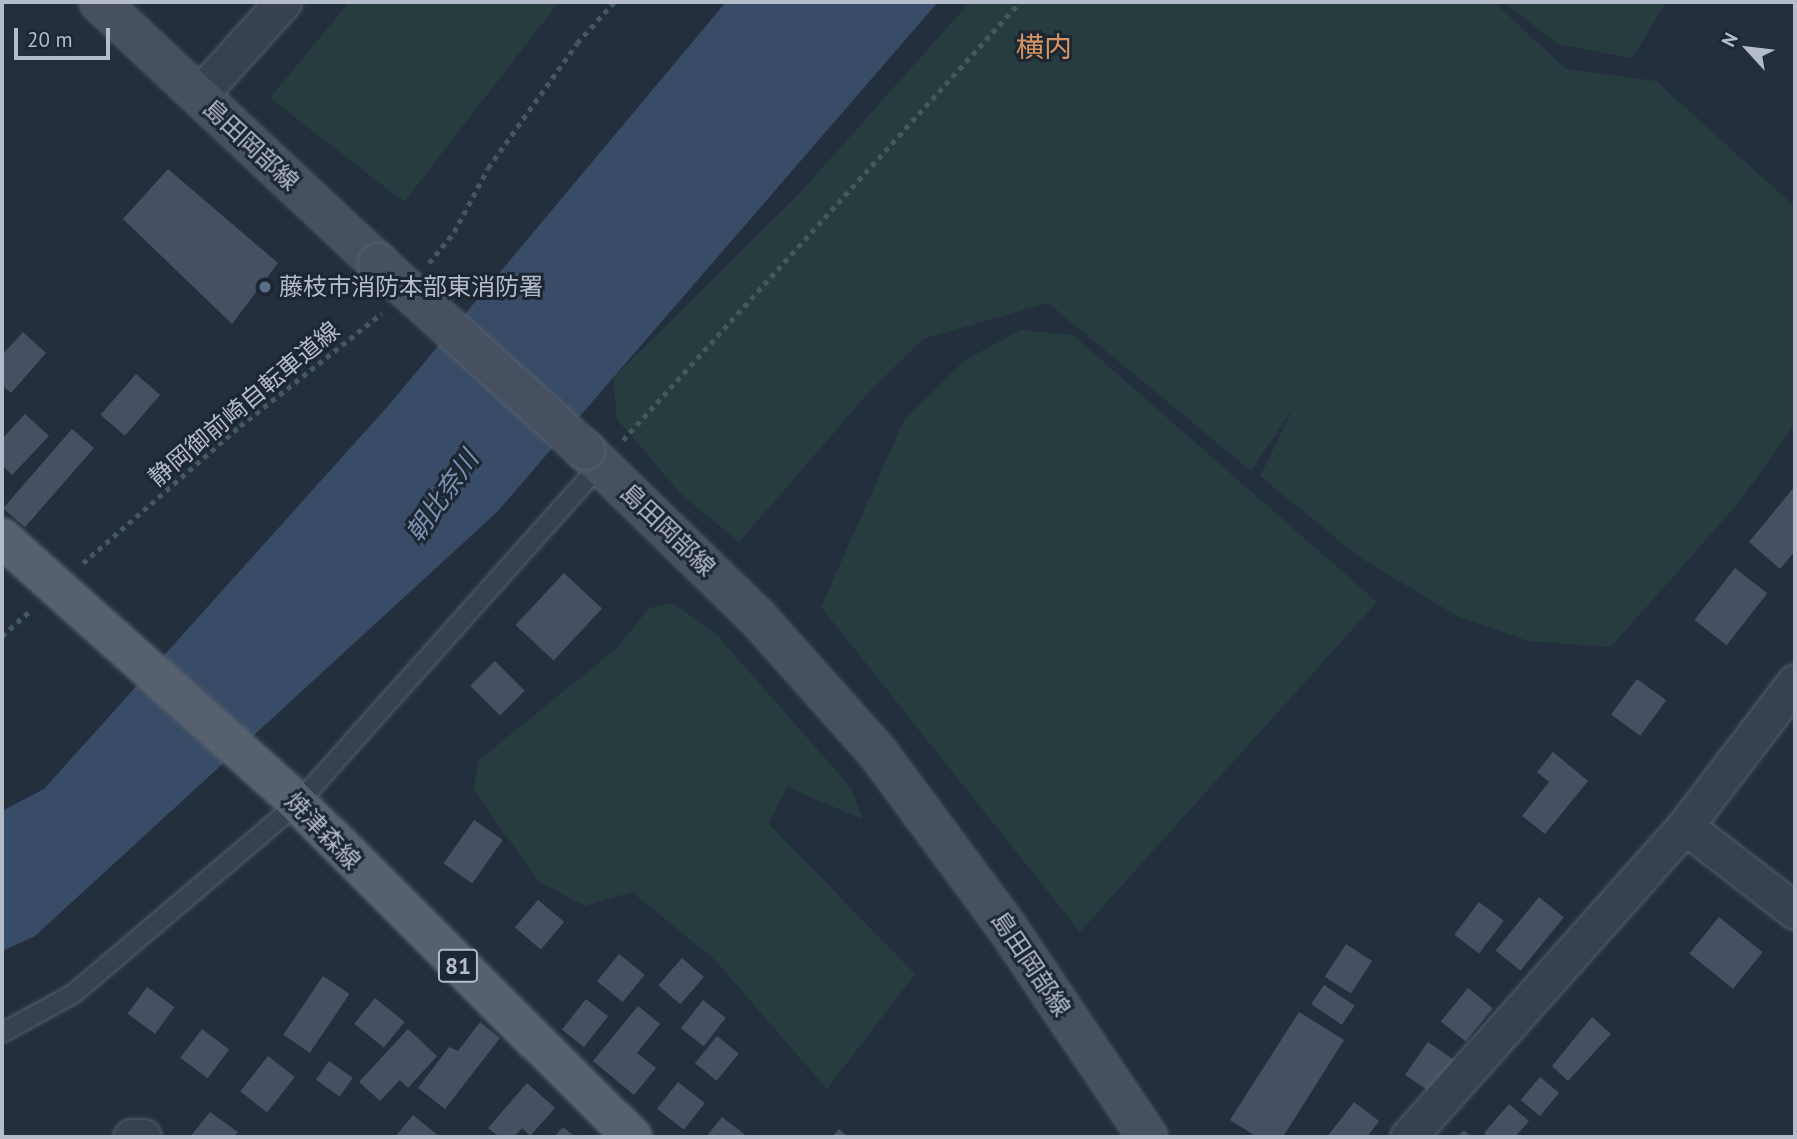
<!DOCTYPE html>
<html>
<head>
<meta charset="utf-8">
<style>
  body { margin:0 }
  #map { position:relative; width:1797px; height:1139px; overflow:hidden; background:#242f3e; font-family:"PT Sans","Noto Sans JP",sans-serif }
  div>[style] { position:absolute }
  .green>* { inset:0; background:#263c3f }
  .water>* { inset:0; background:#394c67 }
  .building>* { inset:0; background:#455162; transform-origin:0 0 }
  .path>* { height:4.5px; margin-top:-2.25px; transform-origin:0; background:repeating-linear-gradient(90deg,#44595c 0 5px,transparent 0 10px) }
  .roads { filter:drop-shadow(0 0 2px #565f6c) drop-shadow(0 0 2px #565f6c) }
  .service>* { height:18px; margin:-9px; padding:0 9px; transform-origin:9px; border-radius:9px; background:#38414e }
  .minor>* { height:35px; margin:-17.5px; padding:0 17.5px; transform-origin:17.5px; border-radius:17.5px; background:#38414e }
  .secondary>* { height:38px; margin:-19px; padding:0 19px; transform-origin:19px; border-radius:19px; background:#465061 }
  .primary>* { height:38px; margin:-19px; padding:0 19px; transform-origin:19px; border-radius:19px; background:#56606e }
  .bridges { filter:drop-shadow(0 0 2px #565f6c) drop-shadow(0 0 2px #565f6c) }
  .secondary-bridge>* { height:38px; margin:-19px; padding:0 19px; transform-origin:19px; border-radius:19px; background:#465061 }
  .dots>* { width:19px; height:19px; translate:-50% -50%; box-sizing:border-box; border:4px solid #1d2633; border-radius:50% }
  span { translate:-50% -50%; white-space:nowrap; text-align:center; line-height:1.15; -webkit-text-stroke:6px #1d2633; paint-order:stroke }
  .shield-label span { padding:2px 5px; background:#1d2633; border:2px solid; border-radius:5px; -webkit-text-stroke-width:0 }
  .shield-label { font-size:23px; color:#b4bcc9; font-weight:700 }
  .street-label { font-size:24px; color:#b4bcc9 }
  .poi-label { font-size:24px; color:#b4bcc9 }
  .left { translate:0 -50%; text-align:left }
  .water-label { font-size:26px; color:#7c92b1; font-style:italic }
  .quarter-label { font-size:28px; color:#d59563 }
  .frame { position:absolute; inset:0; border:4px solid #b4bcc9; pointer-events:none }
  .north { position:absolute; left:1713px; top:14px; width:70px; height:70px; -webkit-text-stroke:5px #1d2633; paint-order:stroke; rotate:297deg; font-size:19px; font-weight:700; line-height:28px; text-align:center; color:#b4bcc9 }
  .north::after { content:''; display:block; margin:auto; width:24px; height:32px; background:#b4bcc9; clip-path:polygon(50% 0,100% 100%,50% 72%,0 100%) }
  .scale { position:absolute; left:14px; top:28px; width:96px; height:32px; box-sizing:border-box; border:4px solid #b4bcc9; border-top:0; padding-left:9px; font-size:21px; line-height:24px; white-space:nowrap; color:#b4bcc9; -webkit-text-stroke:5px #1d2633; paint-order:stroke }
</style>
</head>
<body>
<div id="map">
  <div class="green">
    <i style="clip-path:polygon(349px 2px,559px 2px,404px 202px,270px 98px)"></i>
    <i style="clip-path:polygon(970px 2px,1494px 2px,1566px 69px,1656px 81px,1795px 207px,1795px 424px,1740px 501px,1611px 647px,1528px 641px,1457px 616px,1359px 557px,1260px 476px,1294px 407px,1251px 471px,1048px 303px,923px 339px,871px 390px,739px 542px,682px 495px,617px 419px,613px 378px,799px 194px)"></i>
    <i style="clip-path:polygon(1504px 2px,1666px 2px,1632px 58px,1557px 44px)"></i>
    <i style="clip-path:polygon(1021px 330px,1073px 335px,1377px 602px,1080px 932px,821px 607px,904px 420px,965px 360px)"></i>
    <i style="clip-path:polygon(673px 603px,717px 635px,852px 789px,862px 819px,787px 787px,769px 824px,915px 974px,827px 1089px,714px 959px,632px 892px,585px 906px,539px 882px,474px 790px,478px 761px,617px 648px,649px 608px)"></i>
  </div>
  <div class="water">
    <i style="clip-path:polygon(726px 2px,938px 2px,497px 512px,35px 936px,2px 951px,2px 811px,44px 789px,388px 406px)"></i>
  </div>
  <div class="building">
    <i style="clip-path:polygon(168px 169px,278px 263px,232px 324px,123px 219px)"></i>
    <i style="clip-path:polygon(23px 332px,46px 353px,11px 393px,2px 385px,2px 355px)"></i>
    <i style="left:136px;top:374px;width:32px;height:54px;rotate:41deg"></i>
    <i style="clip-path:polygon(25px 414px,49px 436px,12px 475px,2px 465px,2px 439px)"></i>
    <i style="left:72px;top:429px;width:29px;height:105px;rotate:41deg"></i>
    <i style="clip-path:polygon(1795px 486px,1795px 551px,1780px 569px,1749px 542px)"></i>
    <i style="left:1735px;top:568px;width:41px;height:66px;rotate:38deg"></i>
    <i style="left:564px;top:573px;width:52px;height:71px;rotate:43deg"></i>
    <i style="left:495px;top:661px;width:42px;height:35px;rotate:45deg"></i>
    <i style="left:1637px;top:679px;width:36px;height:44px;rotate:36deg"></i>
    <i style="clip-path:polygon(1553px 752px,1588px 781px,1545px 834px,1522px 816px,1549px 782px,1537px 772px)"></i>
    <i style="left:474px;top:820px;width:35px;height:53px;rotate:35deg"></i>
    <i style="left:1539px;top:897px;width:32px;height:69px;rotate:39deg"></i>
    <i style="left:538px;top:900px;width:34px;height:36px;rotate:40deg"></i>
    <i style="left:1479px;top:902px;width:31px;height:41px;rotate:37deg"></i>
    <i style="left:1719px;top:917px;width:56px;height:47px;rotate:39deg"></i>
    <i style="left:1346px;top:944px;width:31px;height:39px;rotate:33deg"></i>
    <i style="left:619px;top:954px;width:33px;height:35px;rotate:39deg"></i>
    <i style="left:682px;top:958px;width:29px;height:36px;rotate:41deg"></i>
    <i style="left:323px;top:976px;width:32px;height:71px;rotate:34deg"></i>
    <i style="left:1324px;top:985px;width:37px;height:23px;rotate:34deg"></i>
    <i style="left:147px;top:987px;width:34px;height:33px;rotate:36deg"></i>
    <i style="left:1468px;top:988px;width:32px;height:43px;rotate:39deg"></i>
    <i style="left:375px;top:998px;width:38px;height:33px;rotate:39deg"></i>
    <i style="left:586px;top:999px;width:28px;height:39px;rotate:38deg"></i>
    <i style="left:703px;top:1000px;width:29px;height:36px;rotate:38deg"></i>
    <i style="clip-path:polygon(638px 1006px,660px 1024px,637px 1053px,656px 1068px,634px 1095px,593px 1061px)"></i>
    <i style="clip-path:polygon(1299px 1012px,1344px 1040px,1283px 1137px,1257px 1137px,1230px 1120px)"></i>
    <i style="clip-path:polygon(1592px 1017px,1611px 1034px,1568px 1081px,1552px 1066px)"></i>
    <i style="clip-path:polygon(480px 1022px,500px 1038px,445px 1109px,418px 1088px,449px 1047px,458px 1051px)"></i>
    <i style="left:202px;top:1029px;width:34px;height:36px;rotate:37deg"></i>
    <i style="clip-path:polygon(408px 1029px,437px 1056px,408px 1088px,400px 1080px,380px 1101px,359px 1082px)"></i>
    <i style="left:717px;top:1036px;width:28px;height:35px;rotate:39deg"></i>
    <i style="left:1428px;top:1042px;width:32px;height:40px;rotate:35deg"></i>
    <i style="left:268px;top:1056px;width:34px;height:45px;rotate:38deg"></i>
    <i style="left:329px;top:1061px;width:29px;height:23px;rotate:35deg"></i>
    <i style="left:1540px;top:1077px;width:25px;height:30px;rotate:40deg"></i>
    <i style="left:678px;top:1082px;width:34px;height:34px;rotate:38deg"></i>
    <i style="clip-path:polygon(527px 1083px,555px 1108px,530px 1136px,522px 1128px,514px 1137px,499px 1137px,488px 1128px)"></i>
    <i style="clip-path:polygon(1354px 1102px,1379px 1121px,1367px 1137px,1327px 1137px)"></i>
    <i style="clip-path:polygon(1509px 1104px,1529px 1121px,1515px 1137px,1489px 1137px,1484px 1133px)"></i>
    <i style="clip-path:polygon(210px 1112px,238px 1132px,234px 1137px,190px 1137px)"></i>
    <i style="clip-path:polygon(413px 1115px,440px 1137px,395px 1137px)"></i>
    <i style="clip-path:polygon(722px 1117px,748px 1137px,706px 1137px)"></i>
    <i style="clip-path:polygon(563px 1127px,575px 1137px,554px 1137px)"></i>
    <i style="clip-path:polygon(839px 1129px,848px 1137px,832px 1137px)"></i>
    <i style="clip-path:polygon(1464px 1130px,1471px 1137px,1457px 1137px)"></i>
  </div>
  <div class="path">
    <i style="left:429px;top:263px;width:40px;rotate:-51deg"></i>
    <i style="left:454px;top:232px;width:72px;rotate:-62deg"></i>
    <i style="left:488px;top:168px;width:153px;rotate:-54.5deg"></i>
    <i style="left:577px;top:43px;width:55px;rotate:-47.9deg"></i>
    <i style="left:623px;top:440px;width:591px;rotate:-47.81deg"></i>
    <i style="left:83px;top:563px;width:208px;rotate:-41.1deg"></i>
    <i style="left:240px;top:426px;width:181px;rotate:-38.5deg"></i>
    <i style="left:2px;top:636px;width:40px;rotate:-42deg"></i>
  </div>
  <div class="roads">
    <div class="service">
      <i style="left:2px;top:1033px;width:81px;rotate:-28.8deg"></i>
      <i style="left:73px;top:994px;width:295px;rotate:-40.3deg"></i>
      <i style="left:298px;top:803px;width:453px;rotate:-48.2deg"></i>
    </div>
    <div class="minor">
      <i style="left:198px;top:96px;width:127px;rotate:-47.9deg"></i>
      <i style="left:1685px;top:826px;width:139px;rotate:37.7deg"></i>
      <i style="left:131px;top:1137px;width:12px"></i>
      <i style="left:1408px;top:1137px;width:416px;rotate:-48.3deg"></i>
      <i style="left:1685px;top:826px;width:181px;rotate:-52.6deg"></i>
    </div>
    <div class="secondary">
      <i style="left:99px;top:2px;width:382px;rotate:43.1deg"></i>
      <i style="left:585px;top:450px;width:240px;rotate:44.2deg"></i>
      <i style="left:757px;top:617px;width:182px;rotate:48.3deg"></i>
      <i style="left:878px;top:753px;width:215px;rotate:53.5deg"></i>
      <i style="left:1006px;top:926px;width:254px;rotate:56.1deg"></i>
    </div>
    <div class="primary">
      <i style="left:2px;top:538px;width:381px;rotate:41.8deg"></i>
      <i style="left:286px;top:792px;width:489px;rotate:44.9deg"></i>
    </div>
  </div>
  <div class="bridges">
    <div class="secondary-bridge">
      <i style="left:378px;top:263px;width:279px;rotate:42.1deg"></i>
    </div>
  </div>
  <div class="dots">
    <i style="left:265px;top:287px;background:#5c6f8a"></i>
  </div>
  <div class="shield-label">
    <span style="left:458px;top:966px">81</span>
  </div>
  <div class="street-label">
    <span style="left:251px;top:145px;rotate:43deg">島田岡部線</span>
    <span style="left:244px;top:404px;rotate:-40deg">静岡御前崎自転車道線</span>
    <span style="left:668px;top:530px;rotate:44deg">島田岡部線</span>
    <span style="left:323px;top:831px;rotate:46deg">焼津森線</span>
    <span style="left:1031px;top:964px;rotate:56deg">島田岡部線</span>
  </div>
  <div class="poi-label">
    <span class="left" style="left:279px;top:287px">藤枝市消防本部東消防署</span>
  </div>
  <div class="water-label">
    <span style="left:442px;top:496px;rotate:-55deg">朝比奈川</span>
  </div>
  <div class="quarter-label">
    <span style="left:1044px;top:47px">横内</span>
  </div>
  <div class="frame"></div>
  <div class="north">N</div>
  <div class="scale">20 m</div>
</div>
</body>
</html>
